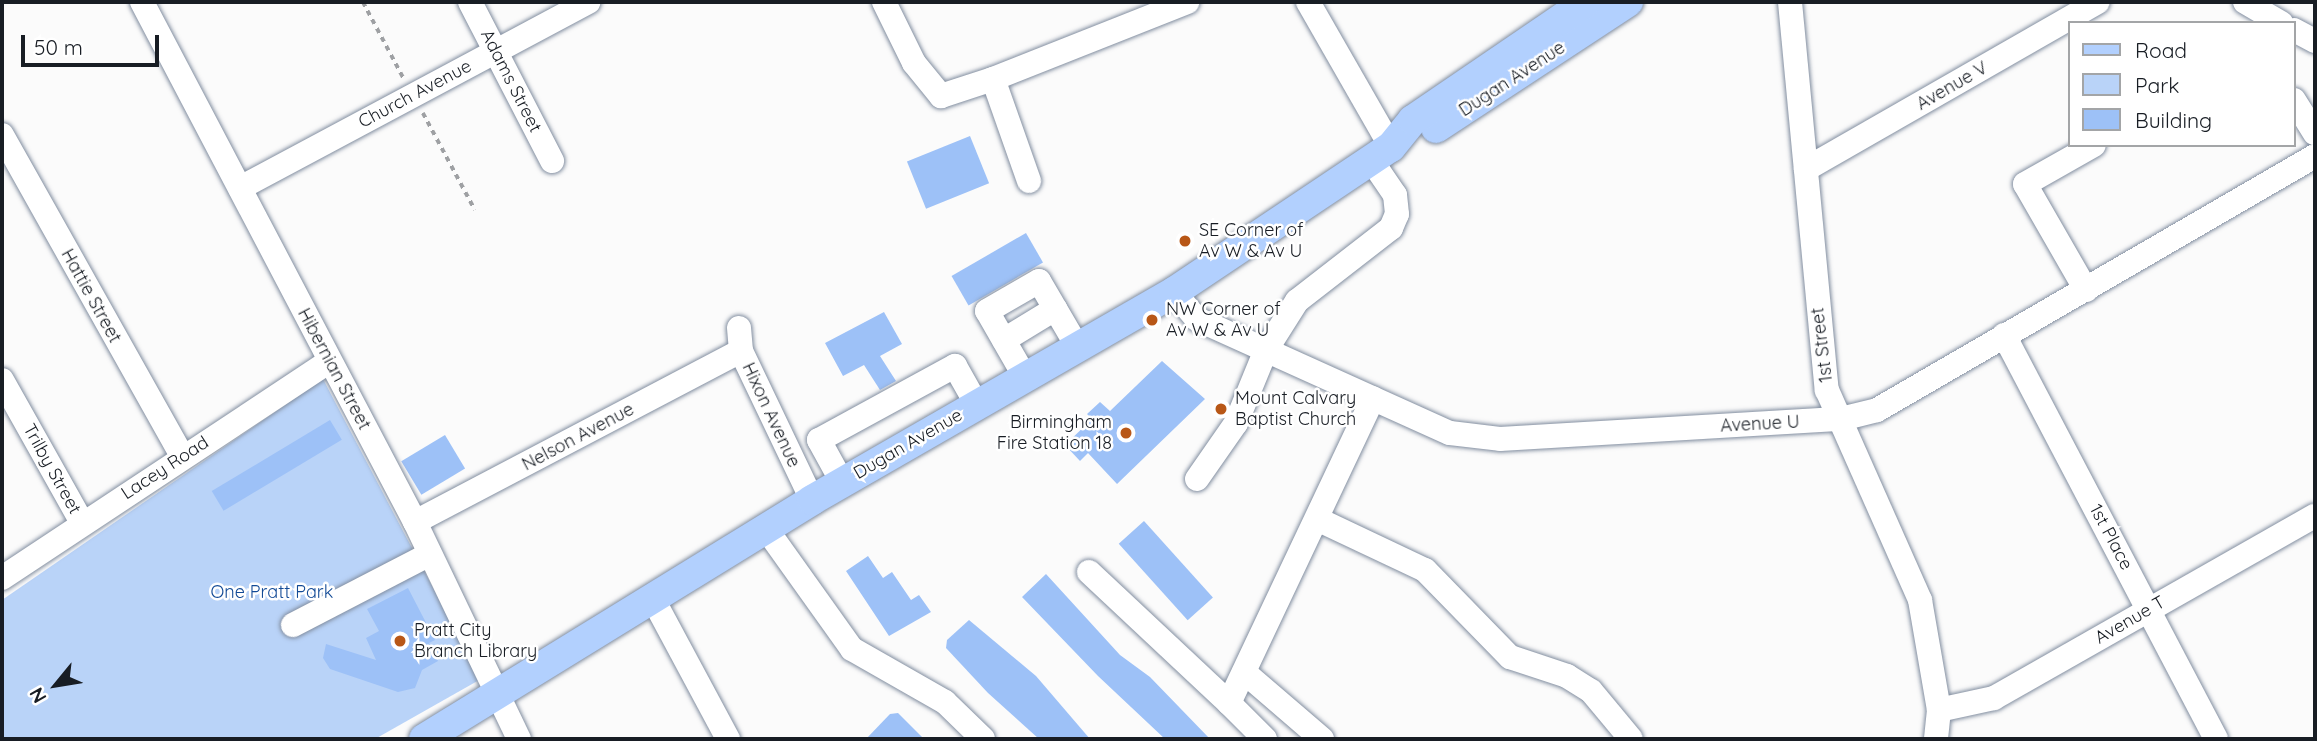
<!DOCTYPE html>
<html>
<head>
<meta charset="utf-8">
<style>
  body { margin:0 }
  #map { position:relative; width:2317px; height:741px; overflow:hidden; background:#fbfbfb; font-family:Quicksand,sans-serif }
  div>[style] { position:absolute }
  .green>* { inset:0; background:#b9d3f8 }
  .building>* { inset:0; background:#9dc1f7; transform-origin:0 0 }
  .path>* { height:3.5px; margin-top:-1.75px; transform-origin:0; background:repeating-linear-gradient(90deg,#9ea0a3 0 5px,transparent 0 10px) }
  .roads { filter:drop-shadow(0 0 2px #828ea0) drop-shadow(0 0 2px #828ea0) }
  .minor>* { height:24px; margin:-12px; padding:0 12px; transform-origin:12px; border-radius:12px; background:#fff }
  .major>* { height:30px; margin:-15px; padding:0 15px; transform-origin:15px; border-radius:15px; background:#b2d0fe }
  .dots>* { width:19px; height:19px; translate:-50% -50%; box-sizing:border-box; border:4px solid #fff; border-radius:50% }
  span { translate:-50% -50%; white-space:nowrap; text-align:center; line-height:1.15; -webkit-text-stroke:5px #fff; paint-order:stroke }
  .street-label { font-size:18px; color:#181d24 }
  .poi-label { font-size:18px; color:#181d24 }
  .left { translate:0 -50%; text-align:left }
  .right { translate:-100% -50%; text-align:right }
  .park-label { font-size:18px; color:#124a96 }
  .frame { position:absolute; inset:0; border:4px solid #181d24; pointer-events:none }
  .legend { position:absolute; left:2068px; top:21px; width:228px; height:126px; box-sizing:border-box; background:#fff; border:2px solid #a3a5a7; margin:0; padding:9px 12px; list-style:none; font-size:21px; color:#181d24 }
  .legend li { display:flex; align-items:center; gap:14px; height:35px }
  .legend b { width:35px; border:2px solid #a3a5a7 }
  .north { position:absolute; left:21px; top:650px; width:70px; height:70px; -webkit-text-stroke:5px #fff; paint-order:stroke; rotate:240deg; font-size:19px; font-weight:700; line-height:28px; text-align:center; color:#181d24 }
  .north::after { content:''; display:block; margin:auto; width:24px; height:32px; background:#181d24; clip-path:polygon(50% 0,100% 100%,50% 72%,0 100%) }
  .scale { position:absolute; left:21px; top:35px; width:138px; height:32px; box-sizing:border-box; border:4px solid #181d24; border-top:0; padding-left:9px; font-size:21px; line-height:24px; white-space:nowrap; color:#181d24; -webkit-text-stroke:5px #fff; paint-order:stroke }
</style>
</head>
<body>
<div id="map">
  <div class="green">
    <i style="clip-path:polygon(323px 379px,481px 679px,375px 739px,2px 739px,2px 600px)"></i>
  </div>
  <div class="building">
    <i style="left:970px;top:136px;width:51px;height:68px;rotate:68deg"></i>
    <i style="left:1026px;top:233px;width:34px;height:86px;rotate:60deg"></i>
    <i style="clip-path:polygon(884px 312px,902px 344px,880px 356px,896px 381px,880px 390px,864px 365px,843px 376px,825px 343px)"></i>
    <i style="clip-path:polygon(1162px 361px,1205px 399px,1117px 484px,1088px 453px,1080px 461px,1065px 445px,1092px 419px,1087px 414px,1100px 402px,1110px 411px)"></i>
    <i style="left:330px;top:420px;width:23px;height:138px;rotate:59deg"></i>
    <i style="left:445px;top:435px;width:39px;height:51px;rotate:59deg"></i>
    <i style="left:1144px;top:521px;width:103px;height:34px;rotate:48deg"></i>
    <i style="clip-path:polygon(868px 556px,883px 578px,892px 572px,911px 600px,919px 595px,931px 612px,889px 636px,846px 571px)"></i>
    <i style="clip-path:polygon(1046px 574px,1120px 655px,1150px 677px,1210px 739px,1165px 739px,1098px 676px,1022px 597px)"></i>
    <i style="clip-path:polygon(408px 588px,435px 640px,429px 643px,438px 661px,422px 670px,415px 688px,398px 692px,330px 669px,323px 658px,326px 644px,376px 660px,366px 638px,379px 631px,367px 609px)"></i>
    <i style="clip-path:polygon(969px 620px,1036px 676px,1090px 739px,1039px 739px,988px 693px,946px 648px,947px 640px)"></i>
    <i style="clip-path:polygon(898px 713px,924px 739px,866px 739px,890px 714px)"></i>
  </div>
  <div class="path">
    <i style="left:363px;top:2px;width:87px;rotate:62deg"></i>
    <i style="left:423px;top:113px;width:110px;rotate:61.8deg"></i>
  </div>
  <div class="roads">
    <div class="minor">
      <i style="left:142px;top:2px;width:587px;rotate:62.3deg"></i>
      <i style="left:415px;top:522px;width:241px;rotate:64.4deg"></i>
      <i style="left:470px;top:2px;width:179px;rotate:62.7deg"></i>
      <i style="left:884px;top:2px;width:68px;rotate:63.8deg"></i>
      <i style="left:914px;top:63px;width:43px;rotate:50.7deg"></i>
      <i style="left:941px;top:96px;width:55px;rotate:-18.1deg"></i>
      <i style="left:1308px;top:2px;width:167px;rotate:60.2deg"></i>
      <i style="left:1790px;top:2px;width:390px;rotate:84.6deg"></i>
      <i style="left:1827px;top:390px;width:230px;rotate:66.1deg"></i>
      <i style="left:1920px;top:600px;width:112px;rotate:80.2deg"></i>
      <i style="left:1939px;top:710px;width:29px;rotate:96deg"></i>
      <i style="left:2245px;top:2px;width:42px;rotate:30.3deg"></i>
      <i style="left:2294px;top:30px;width:24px;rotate:28deg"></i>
      <i style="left:2294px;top:100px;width:39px;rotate:58deg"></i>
      <i style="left:2px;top:135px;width:369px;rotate:60.7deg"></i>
      <i style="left:1806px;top:169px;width:336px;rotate:-29.8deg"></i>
      <i style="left:1029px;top:181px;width:108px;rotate:-109.4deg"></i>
      <i style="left:993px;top:79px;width:209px;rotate:-21.6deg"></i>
      <i style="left:240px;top:188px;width:395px;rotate:-28.1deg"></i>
      <i style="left:2086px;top:290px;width:122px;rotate:-119.9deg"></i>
      <i style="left:2025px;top:184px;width:79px;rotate:-29.5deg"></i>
      <i style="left:1174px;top:292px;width:35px;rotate:50deg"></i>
      <i style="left:1197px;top:319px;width:277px;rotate:24.3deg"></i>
      <i style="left:1450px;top:433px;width:50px;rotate:6.8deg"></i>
      <i style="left:1500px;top:439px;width:342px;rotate:-3.4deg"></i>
      <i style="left:1841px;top:419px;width:37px;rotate:-14deg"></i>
      <i style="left:1877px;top:410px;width:506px;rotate:-30.11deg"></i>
      <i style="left:739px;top:328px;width:23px;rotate:85deg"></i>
      <i style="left:741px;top:351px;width:165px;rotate:64.5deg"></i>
      <i style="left:2004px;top:335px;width:456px;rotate:62.3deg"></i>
      <i style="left:1004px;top:340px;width:60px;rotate:-31.3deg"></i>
      <i style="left:1025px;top:377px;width:76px;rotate:-119.9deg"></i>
      <i style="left:987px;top:311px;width:60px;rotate:-30deg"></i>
      <i style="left:1039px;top:281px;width:75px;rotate:59.7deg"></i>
      <i style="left:2px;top:380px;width:162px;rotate:60.7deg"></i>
      <i style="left:1197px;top:479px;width:68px;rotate:-55.1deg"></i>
      <i style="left:1236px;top:423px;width:79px;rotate:-67.7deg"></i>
      <i style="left:1266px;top:350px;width:58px;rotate:-57.7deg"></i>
      <i style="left:1297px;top:301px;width:119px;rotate:-37.8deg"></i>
      <i style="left:1391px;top:228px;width:15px;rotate:-67deg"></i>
      <i style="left:1397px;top:214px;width:19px;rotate:-96deg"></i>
      <i style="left:1395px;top:195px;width:42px;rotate:-124.4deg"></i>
      <i style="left:842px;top:482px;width:48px;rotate:-118.7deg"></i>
      <i style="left:819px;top:440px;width:155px;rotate:-28.6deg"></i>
      <i style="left:955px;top:366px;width:45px;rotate:60.6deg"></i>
      <i style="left:1317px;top:519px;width:119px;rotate:25.3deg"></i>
      <i style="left:1425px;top:570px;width:122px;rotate:45.7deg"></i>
      <i style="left:1510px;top:657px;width:60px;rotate:18.4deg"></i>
      <i style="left:1567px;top:676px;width:28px;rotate:32deg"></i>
      <i style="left:1591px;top:691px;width:62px;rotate:50.2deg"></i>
      <i style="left:415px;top:522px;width:368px;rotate:-27.7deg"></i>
      <i style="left:767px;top:530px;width:146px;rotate:54.5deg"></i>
      <i style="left:852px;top:649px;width:107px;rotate:29.7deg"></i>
      <i style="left:945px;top:702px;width:53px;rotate:44.2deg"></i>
      <i style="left:1089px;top:572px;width:192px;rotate:43.1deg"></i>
      <i style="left:2px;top:578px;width:393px;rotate:-33.5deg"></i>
      <i style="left:654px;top:601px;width:157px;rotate:61.8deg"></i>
      <i style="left:293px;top:625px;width:154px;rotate:-27.4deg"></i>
      <i style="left:1244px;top:672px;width:103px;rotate:40.7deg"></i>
      <i style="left:1939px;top:710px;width:56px;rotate:-12.3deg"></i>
      <i style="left:1994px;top:698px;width:369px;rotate:-29.6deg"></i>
      <i style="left:1265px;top:739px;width:51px;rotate:-135deg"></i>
      <i style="left:1229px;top:703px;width:337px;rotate:-64.7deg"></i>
    </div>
    <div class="major">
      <i style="left:1436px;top:128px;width:230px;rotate:-33.3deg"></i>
      <i style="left:424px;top:739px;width:456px;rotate:-31.6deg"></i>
      <i style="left:812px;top:500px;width:418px;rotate:-29.9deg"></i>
      <i style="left:1174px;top:292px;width:261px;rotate:-33.8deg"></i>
      <i style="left:1391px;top:147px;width:35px;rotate:-51deg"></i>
      <i style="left:1413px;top:120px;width:209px;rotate:-34.3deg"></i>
    </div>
  </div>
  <div class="dots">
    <i style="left:1185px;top:241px;background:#b85717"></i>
    <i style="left:1152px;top:320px;background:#b85717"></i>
    <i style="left:1221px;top:409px;background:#b85717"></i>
    <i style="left:1126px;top:433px;background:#b85717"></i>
    <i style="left:400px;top:641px;background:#b85717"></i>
  </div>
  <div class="street-label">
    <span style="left:1512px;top:79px;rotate:-33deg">Dugan Avenue</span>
    <span style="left:511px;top:81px;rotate:63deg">Adams Street</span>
    <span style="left:1952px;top:86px;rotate:-30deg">Avenue V</span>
    <span style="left:415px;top:94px;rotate:-28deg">Church Avenue</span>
    <span style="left:91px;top:296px;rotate:61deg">Hattie Street</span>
    <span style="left:1822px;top:345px;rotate:-97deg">1st Street</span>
    <span style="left:334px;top:369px;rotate:62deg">Hibernian Street</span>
    <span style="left:771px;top:415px;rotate:65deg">Hixon Avenue</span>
    <span style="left:1760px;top:424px;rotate:-3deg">Avenue U</span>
    <span style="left:578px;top:437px;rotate:-28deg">Nelson Avenue</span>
    <span style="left:908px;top:444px;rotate:-30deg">Dugan Avenue</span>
    <span style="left:165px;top:468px;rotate:-33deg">Lacey Road</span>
    <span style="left:52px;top:469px;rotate:61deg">Trilby Street</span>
    <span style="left:2111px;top:537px;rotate:62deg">1st Place</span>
    <span style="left:2130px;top:620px;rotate:-30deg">Avenue T</span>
  </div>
  <div class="poi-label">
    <span class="left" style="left:1199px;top:241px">SE Corner of<br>Av W &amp; Av U</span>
    <span class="left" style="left:1166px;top:320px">NW Corner of<br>Av W &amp; Av U</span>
    <span class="left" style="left:1235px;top:409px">Mount Calvary<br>Baptist Church</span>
    <span class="right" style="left:1112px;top:433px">Birmingham<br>Fire Station 18</span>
    <span class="left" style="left:414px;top:641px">Pratt City<br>Branch Library</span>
  </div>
  <div class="park-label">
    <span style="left:272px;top:592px">One Pratt Park</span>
  </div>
  <div class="frame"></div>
  <ul class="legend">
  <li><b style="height:9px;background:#b2d0fe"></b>Road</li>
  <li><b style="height:19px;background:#b9d3f8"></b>Park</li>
  <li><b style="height:19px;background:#9dc1f7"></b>Building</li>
  </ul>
  <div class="north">N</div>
  <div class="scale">50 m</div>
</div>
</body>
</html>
